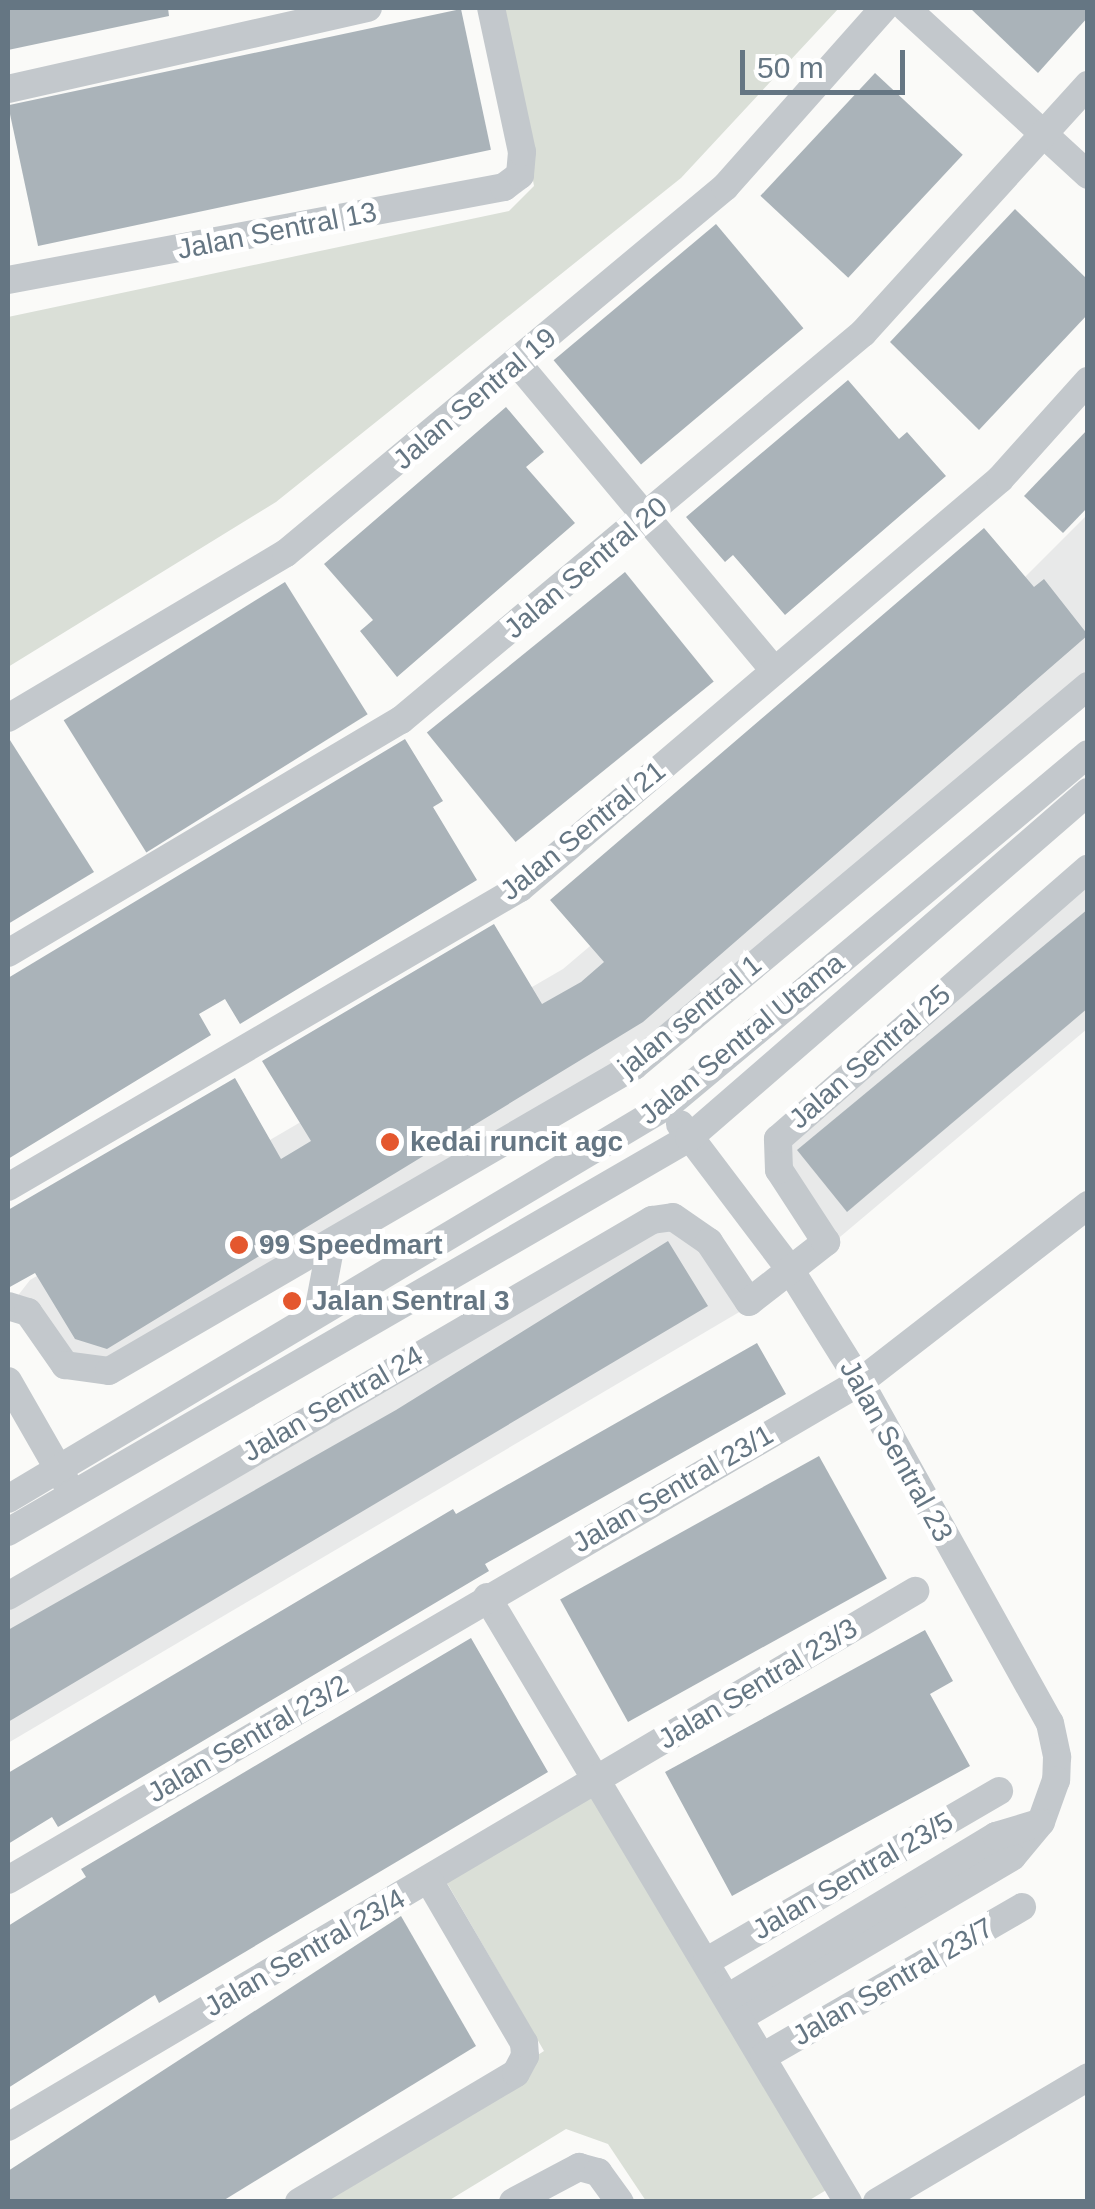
<!DOCTYPE html>
<html>
<head>
<meta charset="utf-8">
<style>
  body { margin:0 }
  #map { position:relative; width:1095px; height:2209px; overflow:hidden; background:#fafaf8; font-family:Helvetica,sans-serif }
  div>[style] { position:absolute }
  .built>* { inset:0; background:#e8e9e9 }
  .green>* { inset:0; background:#dadfd7 }
  .building>* { inset:0; background:#aab3b9; transform-origin:0 0 }
  .minor>* { height:28px; margin:-14px; padding:0 14px; transform-origin:14px; border-radius:14px; background:#c3c8cc }
  .dots>* { width:28px; height:28px; translate:-50% -50%; box-sizing:border-box; border:5px solid #fff; border-radius:50% }
  span { translate:-50% -50%; white-space:nowrap; text-align:center; line-height:1.15; -webkit-text-stroke:10px #fff; paint-order:stroke }
  .street-label { font-size:28px; color:#657683 }
  .poi-label { font-size:28px; color:#657683; font-weight:700 }
  .left { translate:0 -50%; text-align:left }
  .frame { position:absolute; inset:0; border:10px solid #657683; pointer-events:none }
  .scale { position:absolute; left:740px; top:50px; width:165px; height:45px; box-sizing:border-box; border:5px solid #657683; border-top:0; padding-left:12px; font-size:30px; line-height:35px; white-space:nowrap; color:#657683; -webkit-text-stroke:8px #fff; paint-order:stroke }
</style>
</head>
<body>
<div id="map">
  <div class="built">
    <i style="clip-path:polygon(1087px 515px,1087px 696px,639px 1072px,105px 1383px,61px 1373px,16px 1298px,30px 1280px,563px 969px,1024px 578px)"></i>
    <i style="clip-path:polygon(1087px 859px,1087px 1029px,834px 1242px,766px 1148px)"></i>
    <i style="clip-path:polygon(673px 1207px,758px 1301px,8px 1743px,8px 1586px)"></i>
  </div>
  <div class="green">
    <i style="clip-path:polygon(502px 8px,839px 8px,681px 178px,276px 502px,8px 667px,8px 317px,509px 211px,534px 186px)"></i>
    <i style="clip-path:polygon(588px 1787px,828px 2189px,808px 2201px,646px 2201px,608px 2144px,566px 2129px,448px 2201px,308px 2202px,544px 2051px,443px 1876px)"></i>
  </div>
  <div class="building">
    <i style="clip-path:polygon(8px 8px,168px 8px,169px 16px,8px 50px)"></i>
    <i style="clip-path:polygon(970px 8px,1088px 8px,1088px 17px,1038px 73px)"></i>
    <i style="left:461px;top:9px;width:144px;height:463px;rotate:78deg"></i>
    <i style="left:875px;top:73px;width:120px;height:168px;rotate:43deg"></i>
    <i style="clip-path:polygon(1015px 209px,1088px 280px,1088px 314px,979px 430px,890px 342px)"></i>
    <i style="left:716px;top:224px;width:136px;height:212px;rotate:50deg"></i>
    <i style="clip-path:polygon(848px 380px,899px 439px,907px 432px,946px 476px,785px 615px,733px 555px,725px 562px,686px 517px)"></i>
    <i style="clip-path:polygon(506px 407px,544px 452px,526px 467px,575px 523px,397px 677px,360px 631px,373px 620px,324px 564px)"></i>
    <i style="clip-path:polygon(1088px 429px,1088px 507px,1063px 533px,1024px 496px)"></i>
    <i style="clip-path:polygon(984px 528px,1034px 587px,1044px 579px,1088px 635px,643px 1022px,107px 1349px,75px 1339px,35px 1273px,8px 1288px,8px 1210px,235px 1078px,281px 1159px,311px 1141px,262px 1061px,494px 924px,542px 1004px,581px 982px,604px 962px,550px 900px)"></i>
    <i style="left:625px;top:572px;width:141px;height:255px;rotate:51deg"></i>
    <i style="left:285px;top:582px;width:156px;height:261px;rotate:58deg"></i>
    <i style="clip-path:polygon(8px 737px,94px 872px,8px 924px)"></i>
    <i style="clip-path:polygon(405px 739px,443px 801px,433px 807px,477px 880px,240px 1024px,225px 999px,199px 1014px,211px 1035px,8px 1159px,8px 978px)"></i>
    <i style="clip-path:polygon(1088px 909px,1088px 1008px,847px 1212px,797px 1150px)"></i>
    <i style="clip-path:polygon(668px 1241px,708px 1306px,8px 1722px,8px 1630px,396px 1410px)"></i>
    <i style="clip-path:polygon(757px 1343px,786px 1394px,485px 1564px,489px 1571px,58px 1827px,52px 1817px,8px 1844px,8px 1773px,453px 1509px,456px 1514px)"></i>
    <i style="left:819px;top:1456px;width:140px;height:296px;rotate:61deg"></i>
    <i style="clip-path:polygon(925px 1630px,953px 1681px,930px 1694px,970px 1766px,732px 1896px,665px 1772px)"></i>
    <i style="clip-path:polygon(471px 1638px,548px 1772px,159px 2003px,155px 1995px,8px 2088px,8px 1926px,86px 1877px,81px 1869px)"></i>
    <i style="clip-path:polygon(401px 1916px,476px 2046px,221px 2202px,8px 2202px,8px 2171px)"></i>
  </div>
  <div class="minor">
    <i style="left:906px;top:8px;width:247px;rotate:42.5deg"></i>
    <i style="left:8px;top:89px;width:369px;rotate:-12.7deg"></i>
    <i style="left:8px;top:280px;width:505px;rotate:-10.62deg"></i>
    <i style="left:504px;top:187px;width:20px;rotate:-37deg"></i>
    <i style="left:520px;top:175px;width:23px;rotate:-85deg"></i>
    <i style="left:522px;top:152px;width:147px;rotate:-102.1deg"></i>
    <i style="left:518px;top:364px;width:400px;rotate:50.1deg"></i>
    <i style="left:8px;top:718px;width:323px;rotate:-30.7deg"></i>
    <i style="left:286px;top:553px;width:572px;rotate:-39.82deg"></i>
    <i style="left:725px;top:187px;width:239px;rotate:-48.4deg"></i>
    <i style="left:8px;top:953px;width:457px;rotate:-30.7deg"></i>
    <i style="left:401px;top:720px;width:603px;rotate:-39.95deg"></i>
    <i style="left:863px;top:333px;width:335px;rotate:-47.8deg"></i>
    <i style="left:680px;top:1124px;width:184px;rotate:52.9deg"></i>
    <i style="left:791px;top:1271px;width:131px;rotate:58.1deg"></i>
    <i style="left:860px;top:1382px;width:390px;rotate:60.9deg"></i>
    <i style="left:1050px;top:1723px;width:35px;rotate:78deg"></i>
    <i style="left:1057px;top:1757px;width:23px;rotate:92deg"></i>
    <i style="left:1056px;top:1780px;width:45px;rotate:109.7deg"></i>
    <i style="left:1041px;top:1822px;width:45px;rotate:129.6deg"></i>
    <i style="left:1012px;top:1857px;width:316px;rotate:149.5deg"></i>
    <i style="left:8px;top:1187px;width:593px;rotate:-30.28deg"></i>
    <i style="left:520px;top:888px;width:631px;rotate:-40.43deg"></i>
    <i style="left:1000px;top:479px;width:132px;rotate:-48.1deg"></i>
    <i style="left:8px;top:1306px;width:21px;rotate:17deg"></i>
    <i style="left:28px;top:1312px;width:65px;rotate:55.1deg"></i>
    <i style="left:65px;top:1365px;width:44px;rotate:7.8deg"></i>
    <i style="left:109px;top:1371px;width:607px;rotate:-30.15deg"></i>
    <i style="left:634px;top:1066px;width:592px;rotate:-39.93deg"></i>
    <i style="left:318px;top:1312px;width:69px;rotate:-79.2deg"></i>
    <i style="left:8px;top:1381px;width:119px;rotate:60.2deg"></i>
    <i style="left:8px;top:1499px;width:769px;rotate:-30.84deg"></i>
    <i style="left:668px;top:1105px;width:547px;rotate:-39.89deg"></i>
    <i style="left:8px;top:1532px;width:787px;rotate:-30.05deg"></i>
    <i style="left:689px;top:1138px;width:528px;rotate:-40.93deg"></i>
    <i style="left:8px;top:1596px;width:746px;rotate:-30.28deg"></i>
    <i style="left:652px;top:1220px;width:21px;rotate:-8deg"></i>
    <i style="left:673px;top:1217px;width:44px;rotate:34.8deg"></i>
    <i style="left:709px;top:1242px;width:72px;rotate:56.3deg"></i>
    <i style="left:749px;top:1302px;width:98px;rotate:-37.9deg"></i>
    <i style="left:826px;top:1242px;width:86px;rotate:-123.1deg"></i>
    <i style="left:779px;top:1170px;width:31px;rotate:-92deg"></i>
    <i style="left:778px;top:1139px;width:411px;rotate:-41.1deg"></i>
    <i style="left:487px;top:1597px;width:705px;rotate:59.18deg"></i>
    <i style="left:8px;top:1880px;width:987px;rotate:-30.31deg"></i>
    <i style="left:860px;top:1382px;width:289px;rotate:-37.8deg"></i>
    <i style="left:707px;top:1961px;width:338px;rotate:-30.2deg"></i>
    <i style="left:729px;top:1997px;width:312px;rotate:-31.1deg"></i>
    <i style="left:996px;top:1836px;width:45px;rotate:-16.8deg"></i>
    <i style="left:764px;top:2056px;width:298px;rotate:-30deg"></i>
    <i style="left:8px;top:2127px;width:1054px;rotate:-30.58deg"></i>
    <i style="left:299px;top:2202px;width:252px;rotate:-30.7deg"></i>
    <i style="left:516px;top:2073px;width:19px;rotate:-62deg"></i>
    <i style="left:525px;top:2056px;width:13px;rotate:-94deg"></i>
    <i style="left:524px;top:2043px;width:186px;rotate:-120.3deg"></i>
    <i style="left:513px;top:2202px;width:75px;rotate:-27.9deg"></i>
    <i style="left:579px;top:2167px;width:20px;rotate:15deg"></i>
    <i style="left:598px;top:2172px;width:37px;rotate:54deg"></i>
    <i style="left:877px;top:2202px;width:245px;rotate:-30.6deg"></i>
  </div>
  <div class="dots">
    <i style="left:390px;top:1142px;background:#e4572e"></i>
    <i style="left:239px;top:1245px;background:#e4572e"></i>
    <i style="left:292px;top:1301px;background:#e4572e"></i>
  </div>
  <div class="street-label">
    <span style="left:277px;top:231px;rotate:-11deg">Jalan Sentral 13</span>
    <span style="left:475px;top:399px;rotate:-40deg">Jalan Sentral 19</span>
    <span style="left:586px;top:568px;rotate:-40deg">Jalan Sentral 20</span>
    <span style="left:583px;top:831px;rotate:-39deg">Jalan Sentral 21</span>
    <span style="left:690px;top:1016px;rotate:-39deg">jalan sentral 1</span>
    <span style="left:742px;top:1039px;rotate:-39deg">Jalan Sentral Utama</span>
    <span style="left:870px;top:1057px;rotate:-41deg">Jalan Sentral 25</span>
    <span style="left:333px;top:1404px;rotate:-30deg">Jalan Sentral 24</span>
    <span style="left:896px;top:1451px;rotate:61deg">Jalan Sentral 23</span>
    <span style="left:673px;top:1489px;rotate:-30deg">Jalan Sentral 23/1</span>
    <span style="left:758px;top:1684px;rotate:-31deg">Jalan Sentral 23/3</span>
    <span style="left:248px;top:1739px;rotate:-30deg">Jalan Sentral 23/2</span>
    <span style="left:853px;top:1876px;rotate:-30deg">Jalan Sentral 23/5</span>
    <span style="left:305px;top:1953px;rotate:-30deg">Jalan Sentral 23/4</span>
    <span style="left:893px;top:1982px;rotate:-30deg">Jalan Sentral 23/7</span>
  </div>
  <div class="poi-label">
    <span class="left" style="left:410px;top:1142px">kedai runcit agc</span>
    <span class="left" style="left:259px;top:1245px">99 Speedmart</span>
    <span class="left" style="left:312px;top:1301px">Jalan Sentral 3</span>
  </div>
  <div class="frame"></div>
  <div class="scale">50 m</div>
</div>
</body>
</html>
